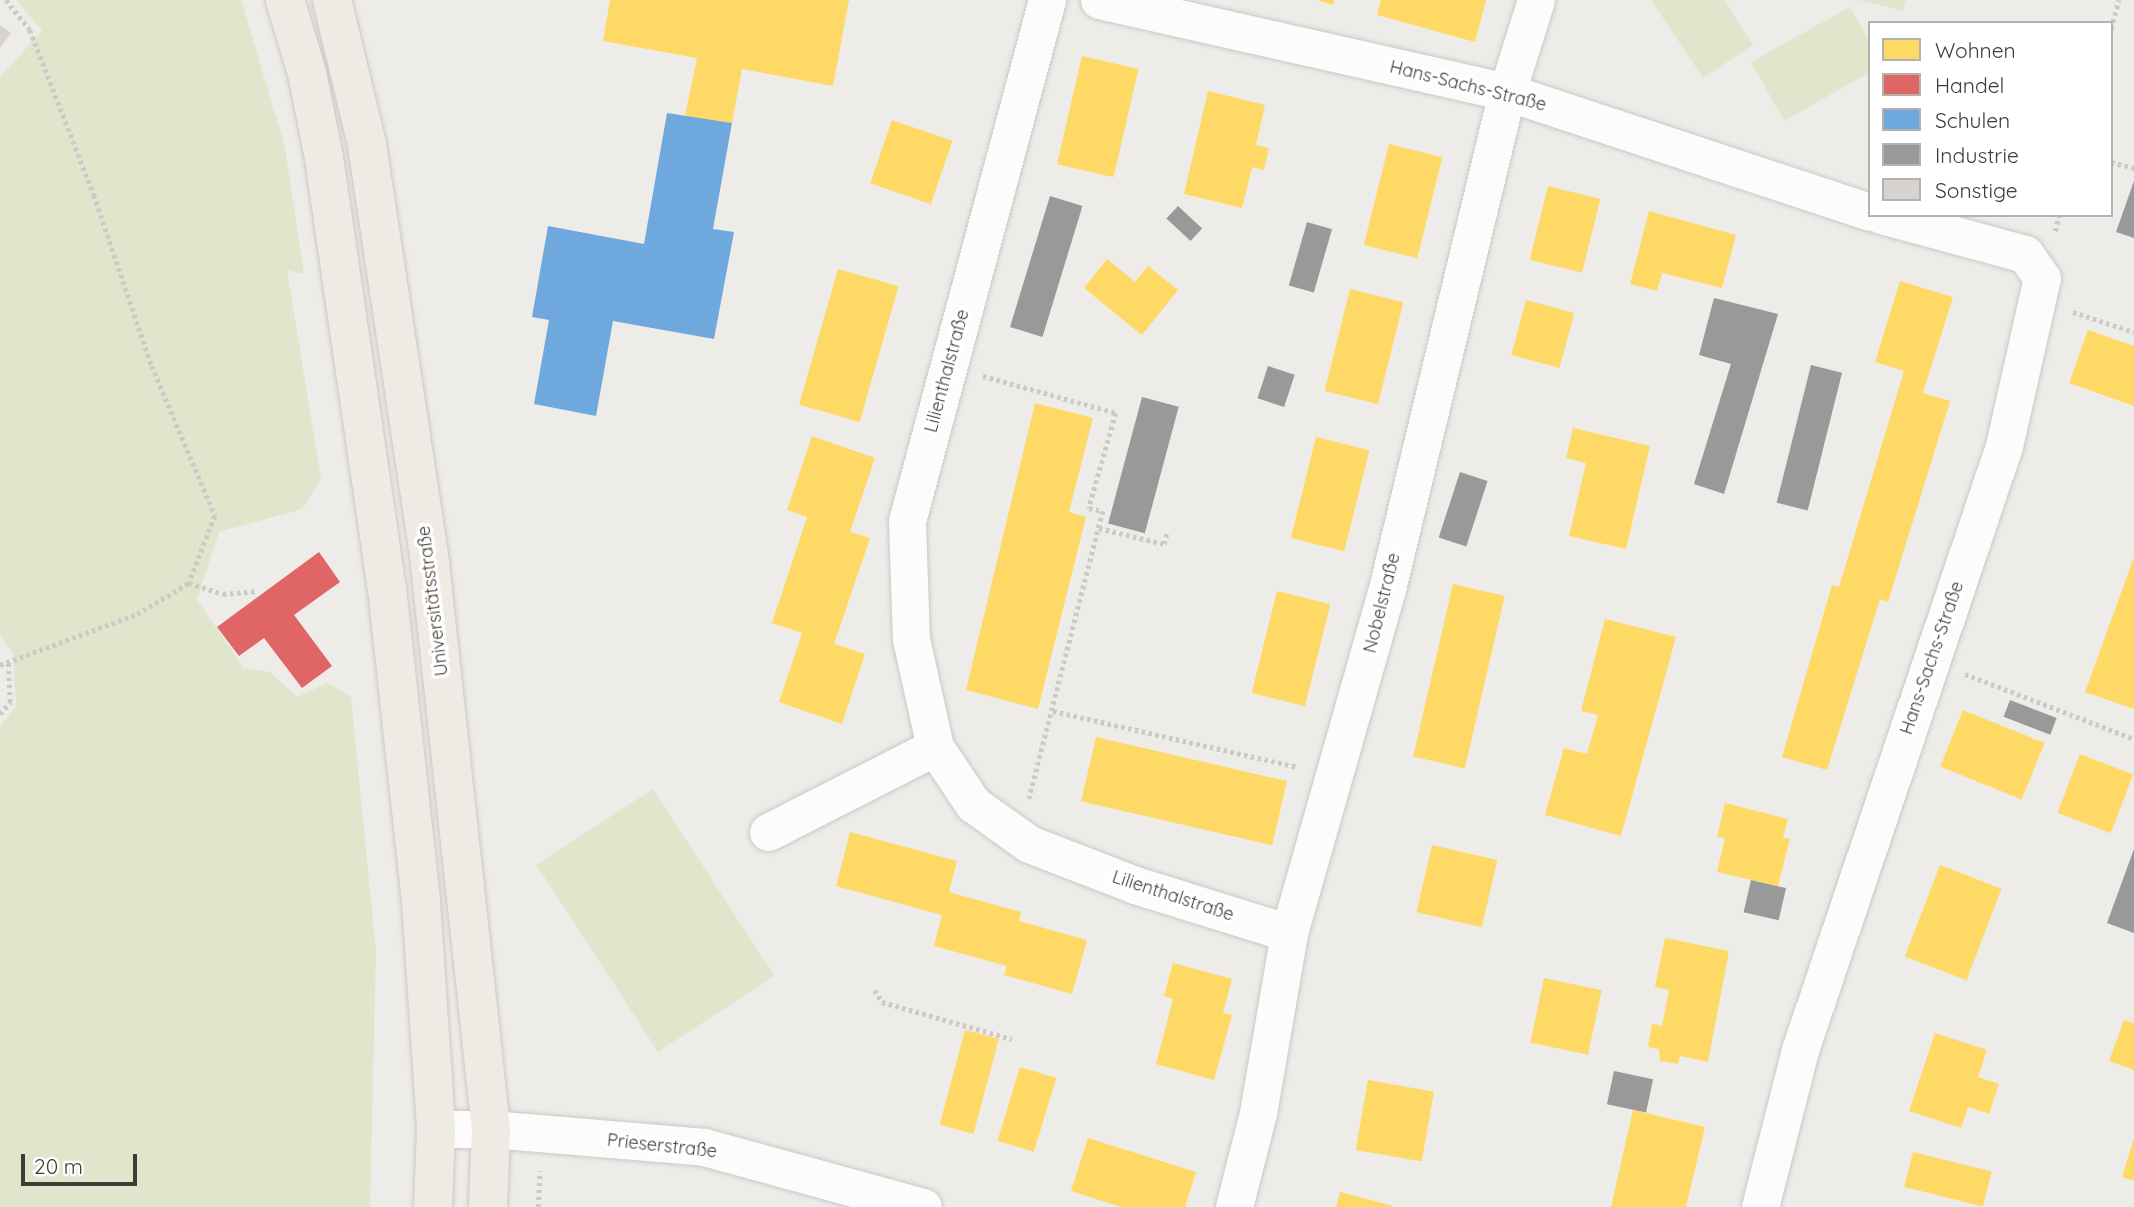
<!DOCTYPE html>
<html>
<head>
<meta charset="utf-8">
<style>
  body { margin:0 }
  #map { position:relative; width:2134px; height:1207px; overflow:hidden; background:#eeece9; font-family:Quicksand,sans-serif }
  div>[style] { position:absolute }
  .green>* { inset:0; background:#dfe6cb; transform-origin:0 0 }
  .homes>* { inset:0; background:#ffd966; transform-origin:0 0 }
  .shops>* { inset:0; background:#e06666 }
  .schools>* { inset:0; background:#6fa8dc }
  .industry>* { inset:0; background:#999; transform-origin:0 0 }
  .building>* { inset:0; background:#d6d3d0 }
  .path>* { height:4.5px; margin-top:-2.25px; transform-origin:0; background:repeating-linear-gradient(90deg,#cccac6 0 3.5px,transparent 0 7px) }
  .roads { filter:drop-shadow(0 0 2px #cbc8c5) drop-shadow(0 0 2px #cbc8c5) }
  .street>* { height:37px; margin:-18.5px; padding:0 18.5px; transform-origin:18.5px; border-radius:18.5px; background:#fcfcfc }
  .primary>* { height:38px; margin:-19px; padding:0 19px; transform-origin:19px; border-radius:19px; background:#efeae4 }
  span { translate:-50% -50%; white-space:nowrap; text-align:center; line-height:1.15; -webkit-text-stroke:7px #fff; paint-order:stroke }
  .street-label { font-size:18px; color:#433c36 }
  .legend { position:absolute; left:1868px; top:21px; width:245px; height:196px; box-sizing:border-box; background:#fff; border:2px solid #b4b1af; margin:0; padding:9px 12px; list-style:none; font-size:21px; color:#433c36 }
  .legend li { display:flex; align-items:center; gap:14px; height:35px }
  .legend b { width:35px; border:2px solid #b4b1af }
  .scale { position:absolute; left:21px; top:1154px; width:116px; height:32px; box-sizing:border-box; border:4px solid #433c36; border-top:0; padding-left:9px; font-size:21px; line-height:24px; white-space:nowrap; color:#433c36; -webkit-text-stroke:5px #fff; paint-order:stroke }
</style>
</head>
<body>
<div id="map">
  <div class="green">
    <i style="clip-path:polygon(17px 0,241px 0,285px 147px,304px 274px,287px 270px,321px 479px,302px 509px,219px 532px,197px 600px,244px 668px,270px 672px,297px 697px,327px 683px,351px 697px,376px 952px,370px 1207px,0 1207px,0 726px,16px 706px,13px 654px,0 635px,0 77px,42px 31px)"></i>
    <i style="clip-path:polygon(1651px 0,1724px 0,1753px 45px,1703px 78px)"></i>
    <i style="clip-path:polygon(1858px 0,1906px 0,1903px 11px)"></i>
    <i style="clip-path:polygon(1850px 7px,1870px 42px,1870px 72px,1784px 121px,1751px 62px)"></i>
    <i style="left:653px;top:789px;width:223px;height:139px;rotate:57deg"></i>
  </div>
  <div class="homes">
    <i style="clip-path:polygon(610px 0,849px 0,833px 86px,742px 69px,732px 123px,685px 116px,697px 58px,603px 41px)"></i>
    <i style="clip-path:polygon(1317px 0,1334px 0,1333px 5px)"></i>
    <i style="clip-path:polygon(1381px 0,1486px 0,1475px 42px,1377px 15px)"></i>
    <i style="left:1082px;top:56px;width:58px;height:111px;rotate:13deg"></i>
    <i style="clip-path:polygon(1208px 91px,1265px 105px,1256px 145px,1269px 148px,1264px 170px,1252px 167px,1242px 208px,1184px 194px)"></i>
    <i style="left:892px;top:120px;width:64px;height:67px;rotate:19deg"></i>
    <i style="left:1389px;top:144px;width:55px;height:104px;rotate:14deg"></i>
    <i style="left:1548px;top:186px;width:54px;height:76px;rotate:14deg"></i>
    <i style="clip-path:polygon(1649px 211px,1736px 235px,1722px 288px,1662px 273px,1657px 291px,1630px 284px)"></i>
    <i style="clip-path:polygon(1107px 259px,1135px 282px,1148px 266px,1178px 290px,1142px 335px,1084px 288px)"></i>
    <i style="left:838px;top:269px;width:63px;height:141px;rotate:16deg"></i>
    <i style="clip-path:polygon(1900px 281px,1953px 297px,1923px 393px,1950px 401px,1888px 602px,1880px 599px,1827px 770px,1782px 757px,1832px 585px,1839px 587px,1904px 371px,1875px 362px)"></i>
    <i style="left:1350px;top:289px;width:55px;height:105px;rotate:14deg"></i>
    <i style="left:1526px;top:300px;width:50px;height:57px;rotate:15deg"></i>
    <i style="clip-path:polygon(2088px 330px,2134px 346px,2134px 406px,2069px 383px)"></i>
    <i style="clip-path:polygon(1035px 403px,1093px 418px,1069px 512px,1086px 517px,1038px 709px,966px 690px)"></i>
    <i style="clip-path:polygon(1573px 428px,1650px 446px,1626px 549px,1569px 536px,1586px 463px,1566px 458px)"></i>
    <i style="clip-path:polygon(812px 436px,875px 458px,850px 532px,870px 538px,834px 644px,865px 654px,842px 724px,779px 702px,802px 633px,772px 623px,807px 517px,787px 510px)"></i>
    <i style="left:1316px;top:437px;width:55px;height:104px;rotate:14deg"></i>
    <i style="clip-path:polygon(2134px 557px,2134px 709px,2085px 692px)"></i>
    <i style="left:1453px;top:584px;width:53px;height:177px;rotate:13deg"></i>
    <i style="left:1277px;top:591px;width:55px;height:105px;rotate:14deg"></i>
    <i style="clip-path:polygon(1605px 619px,1676px 637px,1621px 836px,1545px 815px,1564px 748px,1587px 754px,1598px 715px,1581px 711px)"></i>
    <i style="left:1963px;top:710px;width:88px;height:61px;rotate:22deg"></i>
    <i style="left:1096px;top:737px;width:196px;height:66px;rotate:13deg"></i>
    <i style="left:2080px;top:754px;width:57px;height:63px;rotate:21deg"></i>
    <i style="clip-path:polygon(1725px 803px,1788px 819px,1783px 838px,1790px 839px,1778px 886px,1717px 872px,1725px 838px,1717px 837px)"></i>
    <i style="clip-path:polygon(850px 832px,957px 861px,949px 892px,1021px 912px,1019px 921px,1087px 940px,1072px 994px,1004px 975px,1007px 966px,934px 946px,942px 915px,836px 886px)"></i>
    <i style="left:1432px;top:845px;width:67px;height:69px;rotate:13deg"></i>
    <i style="left:1940px;top:865px;width:66px;height:98px;rotate:21deg"></i>
    <i style="clip-path:polygon(1665px 938px,1729px 951px,1708px 1062px,1680px 1056px,1678px 1064px,1660px 1061px,1659px 1049px,1648px 1047px,1652px 1024px,1662px 1026px,1669px 990px,1655px 987px)"></i>
    <i style="clip-path:polygon(1173px 963px,1232px 979px,1223px 1013px,1232px 1015px,1214px 1080px,1156px 1064px,1173px 999px,1164px 996px)"></i>
    <i style="left:1544px;top:978px;width:59px;height:66px;rotate:12deg"></i>
    <i style="clip-path:polygon(2124px 1020px,2134px 1023px,2134px 1070px,2109px 1061px)"></i>
    <i style="left:965px;top:1030px;width:35px;height:98px;rotate:15deg"></i>
    <i style="clip-path:polygon(1935px 1033px,1987px 1050px,1978px 1077px,1999px 1084px,1989px 1114px,1968px 1107px,1961px 1128px,1909px 1111px)"></i>
    <i style="left:1020px;top:1067px;width:38px;height:77px;rotate:17deg"></i>
    <i style="left:1368px;top:1080px;width:67px;height:71px;rotate:10deg"></i>
    <i style="clip-path:polygon(1633px 1110px,1705px 1127px,1686px 1207px,1611px 1207px)"></i>
    <i style="clip-path:polygon(1088px 1138px,1196px 1172px,1185px 1207px,1121px 1207px,1071px 1191px)"></i>
    <i style="clip-path:polygon(2133px 1141px,2134px 1141px,2134px 1181px,2122px 1177px)"></i>
    <i style="left:1913px;top:1152px;width:81px;height:36px;rotate:14deg"></i>
    <i style="clip-path:polygon(1340px 1192px,1393px 1206px,1393px 1207px,1336px 1207px)"></i>
  </div>
  <div class="shops">
    <i style="clip-path:polygon(319px 552px,340px 582px,294px 615px,332px 666px,302px 688px,264px 638px,239px 656px,217px 627px)"></i>
  </div>
  <div class="schools">
    <i style="clip-path:polygon(667px 113px,732px 123px,713px 229px,734px 232px,714px 339px,613px 321px,596px 416px,534px 404px,549px 320px,532px 317px,548px 226px,644px 244px)"></i>
  </div>
  <div class="industry">
    <i style="clip-path:polygon(2134px 181px,2134px 238px,2116px 232px)"></i>
    <i style="left:1050px;top:196px;width:34px;height:137px;rotate:17deg"></i>
    <i style="left:1178px;top:206px;width:33px;height:17px;rotate:43deg"></i>
    <i style="left:1307px;top:222px;width:26px;height:66px;rotate:16deg"></i>
    <i style="clip-path:polygon(1714px 298px,1778px 314px,1724px 494px,1694px 484px,1731px 364px,1699px 355px)"></i>
    <i style="left:1811px;top:365px;width:32px;height:142px;rotate:14deg"></i>
    <i style="left:1268px;top:366px;width:28px;height:34px;rotate:18deg"></i>
    <i style="left:1142px;top:397px;width:38px;height:131px;rotate:15deg"></i>
    <i style="left:1460px;top:472px;width:29px;height:69px;rotate:18deg"></i>
    <i style="left:2010px;top:700px;width:50px;height:18px;rotate:21deg"></i>
    <i style="clip-path:polygon(2134px 849px,2134px 933px,2107px 923px)"></i>
    <i style="left:1751px;top:880px;width:36px;height:33px;rotate:13deg"></i>
    <i style="left:1614px;top:1071px;width:40px;height:34px;rotate:12deg"></i>
  </div>
  <div class="building">
    <i style="clip-path:polygon(0 25px,11px 33px,0 48px)"></i>
  </div>
  <div class="path">
    <i style="left:6px;top:0;width:38px;rotate:51deg"></i>
    <i style="left:30px;top:30px;width:177px;rotate:68.8deg"></i>
    <i style="left:94px;top:195px;width:181px;rotate:71.3deg"></i>
    <i style="left:152px;top:366px;width:163px;rotate:67.2deg"></i>
    <i style="left:215px;top:516px;width:72px;rotate:111.2deg"></i>
    <i style="left:2111px;top:29px;width:30px;rotate:-75deg"></i>
    <i style="left:2111px;top:162px;width:24px;rotate:15deg"></i>
    <i style="left:2055px;top:231px;width:16px;rotate:-76deg"></i>
    <i style="left:2073px;top:312px;width:64px;rotate:18.2deg"></i>
    <i style="left:983px;top:376px;width:138px;rotate:15.5deg"></i>
    <i style="left:1116px;top:413px;width:99px;rotate:105.9deg"></i>
    <i style="left:1089px;top:508px;width:14px;rotate:12deg"></i>
    <i style="left:1103px;top:511px;width:297px;rotate:104.4deg"></i>
    <i style="left:1099px;top:528px;width:67px;rotate:13.8deg"></i>
    <i style="left:1164px;top:544px;width:12px;rotate:-76deg"></i>
    <i style="left:0;top:665px;width:146px;rotate:-20.4deg"></i>
    <i style="left:137px;top:614px;width:61px;rotate:-30.8deg"></i>
    <i style="left:189px;top:583px;width:36px;rotate:18deg"></i>
    <i style="left:223px;top:594px;width:32px;rotate:-5deg"></i>
    <i style="left:1965px;top:674px;width:181px;rotate:21deg"></i>
    <i style="left:1053px;top:711px;width:251px;rotate:12.9deg"></i>
    <i style="left:0;top:714px;width:16px;rotate:-50deg"></i>
    <i style="left:10px;top:702px;width:40px;rotate:-92.9deg"></i>
    <i style="left:875px;top:990px;width:14px;rotate:60deg"></i>
    <i style="left:882px;top:1002px;width:135px;rotate:15.9deg"></i>
    <i style="left:538px;top:1207px;width:36px;rotate:-87deg"></i>
  </div>
  <div class="roads">
    <div class="street">
      <i style="left:1047px;top:0;width:539px;rotate:105.04deg"></i>
      <i style="left:907px;top:521px;width:118px;rotate:88.1deg"></i>
      <i style="left:911px;top:639px;width:111px;rotate:77.5deg"></i>
      <i style="left:935px;top:747px;width:69px;rotate:56.3deg"></i>
      <i style="left:973px;top:804px;width:69px;rotate:35.5deg"></i>
      <i style="left:1029px;top:844px;width:114px;rotate:21.1deg"></i>
      <i style="left:1135px;top:885px;width:161px;rotate:17.3deg"></i>
      <i style="left:1099px;top:0;width:418px;rotate:12.7deg"></i>
      <i style="left:1507px;top:92px;width:382px;rotate:18.3deg"></i>
      <i style="left:768px;top:832px;width:187px;rotate:-27deg"></i>
      <i style="left:436px;top:1129px;width:55px"></i>
      <i style="left:491px;top:1129px;width:214px;rotate:4.8deg"></i>
      <i style="left:704px;top:1147px;width:227px;rotate:15.3deg"></i>
      <i style="left:1234px;top:1207px;width:97px;rotate:-75.7deg"></i>
      <i style="left:1258px;top:1113px;width:183px;rotate:-80.2deg"></i>
      <i style="left:1289px;top:933px;width:358px;rotate:-74.1deg"></i>
      <i style="left:1387px;top:589px;width:511px;rotate:-76.43deg"></i>
      <i style="left:1507px;top:92px;width:96px;rotate:-72.5deg"></i>
      <i style="left:1760px;top:1207px;width:162px;rotate:-75.7deg"></i>
      <i style="left:1800px;top:1050px;width:638px;rotate:-71.34deg"></i>
      <i style="left:2004px;top:446px;width:172px;rotate:-77.3deg"></i>
      <i style="left:2042px;top:278px;width:29px;rotate:-125deg"></i>
      <i style="left:2025px;top:254px;width:149px;rotate:-164.8deg"></i>
    </div>
    <div class="primary">
      <i style="left:285px;top:0;width:76px;rotate:73.2deg"></i>
      <i style="left:307px;top:73px;width:87px;rotate:78.7deg"></i>
      <i style="left:324px;top:158px;width:435px;rotate:81.7deg"></i>
      <i style="left:387px;top:588px;width:315px;rotate:83.8deg"></i>
      <i style="left:421px;top:901px;width:228px;rotate:86.2deg"></i>
      <i style="left:436px;top:1129px;width:78px;rotate:92.2deg"></i>
      <i style="left:332px;top:0;width:149px;rotate:76.4deg"></i>
      <i style="left:367px;top:145px;width:424px;rotate:81.4deg"></i>
      <i style="left:430px;top:564px;width:568px;rotate:83.84deg"></i>
      <i style="left:491px;top:1129px;width:78px;rotate:92.2deg"></i>
    </div>
  </div>
  <div class="street-label">
    <span style="left:1468px;top:86px;rotate:14deg">Hans-Sachs-Straße</span>
    <span style="left:947px;top:371px;rotate:-75deg">Lilienthalstraße</span>
    <span style="left:433px;top:601px;rotate:-97deg">Universitätsstraße</span>
    <span style="left:1382px;top:603px;rotate:-76deg">Nobelstraße</span>
    <span style="left:1932px;top:658px;rotate:-71deg">Hans-Sachs-Straße</span>
    <span style="left:1173px;top:896px;rotate:18deg">Lilienthalstraße</span>
    <span style="left:662px;top:1146px;rotate:6deg">Prieserstraße</span>
  </div>
  <ul class="legend">
  <li><b style="height:19px;background:#ffd966"></b>Wohnen</li>
  <li><b style="height:19px;background:#e06666"></b>Handel</li>
  <li><b style="height:19px;background:#6fa8dc"></b>Schulen</li>
  <li><b style="height:19px;background:#999"></b>Industrie</li>
  <li><b style="height:19px;background:#d6d3d0"></b>Sonstige</li>
  </ul>
  <div class="scale">20 m</div>
</div>
</body>
</html>
